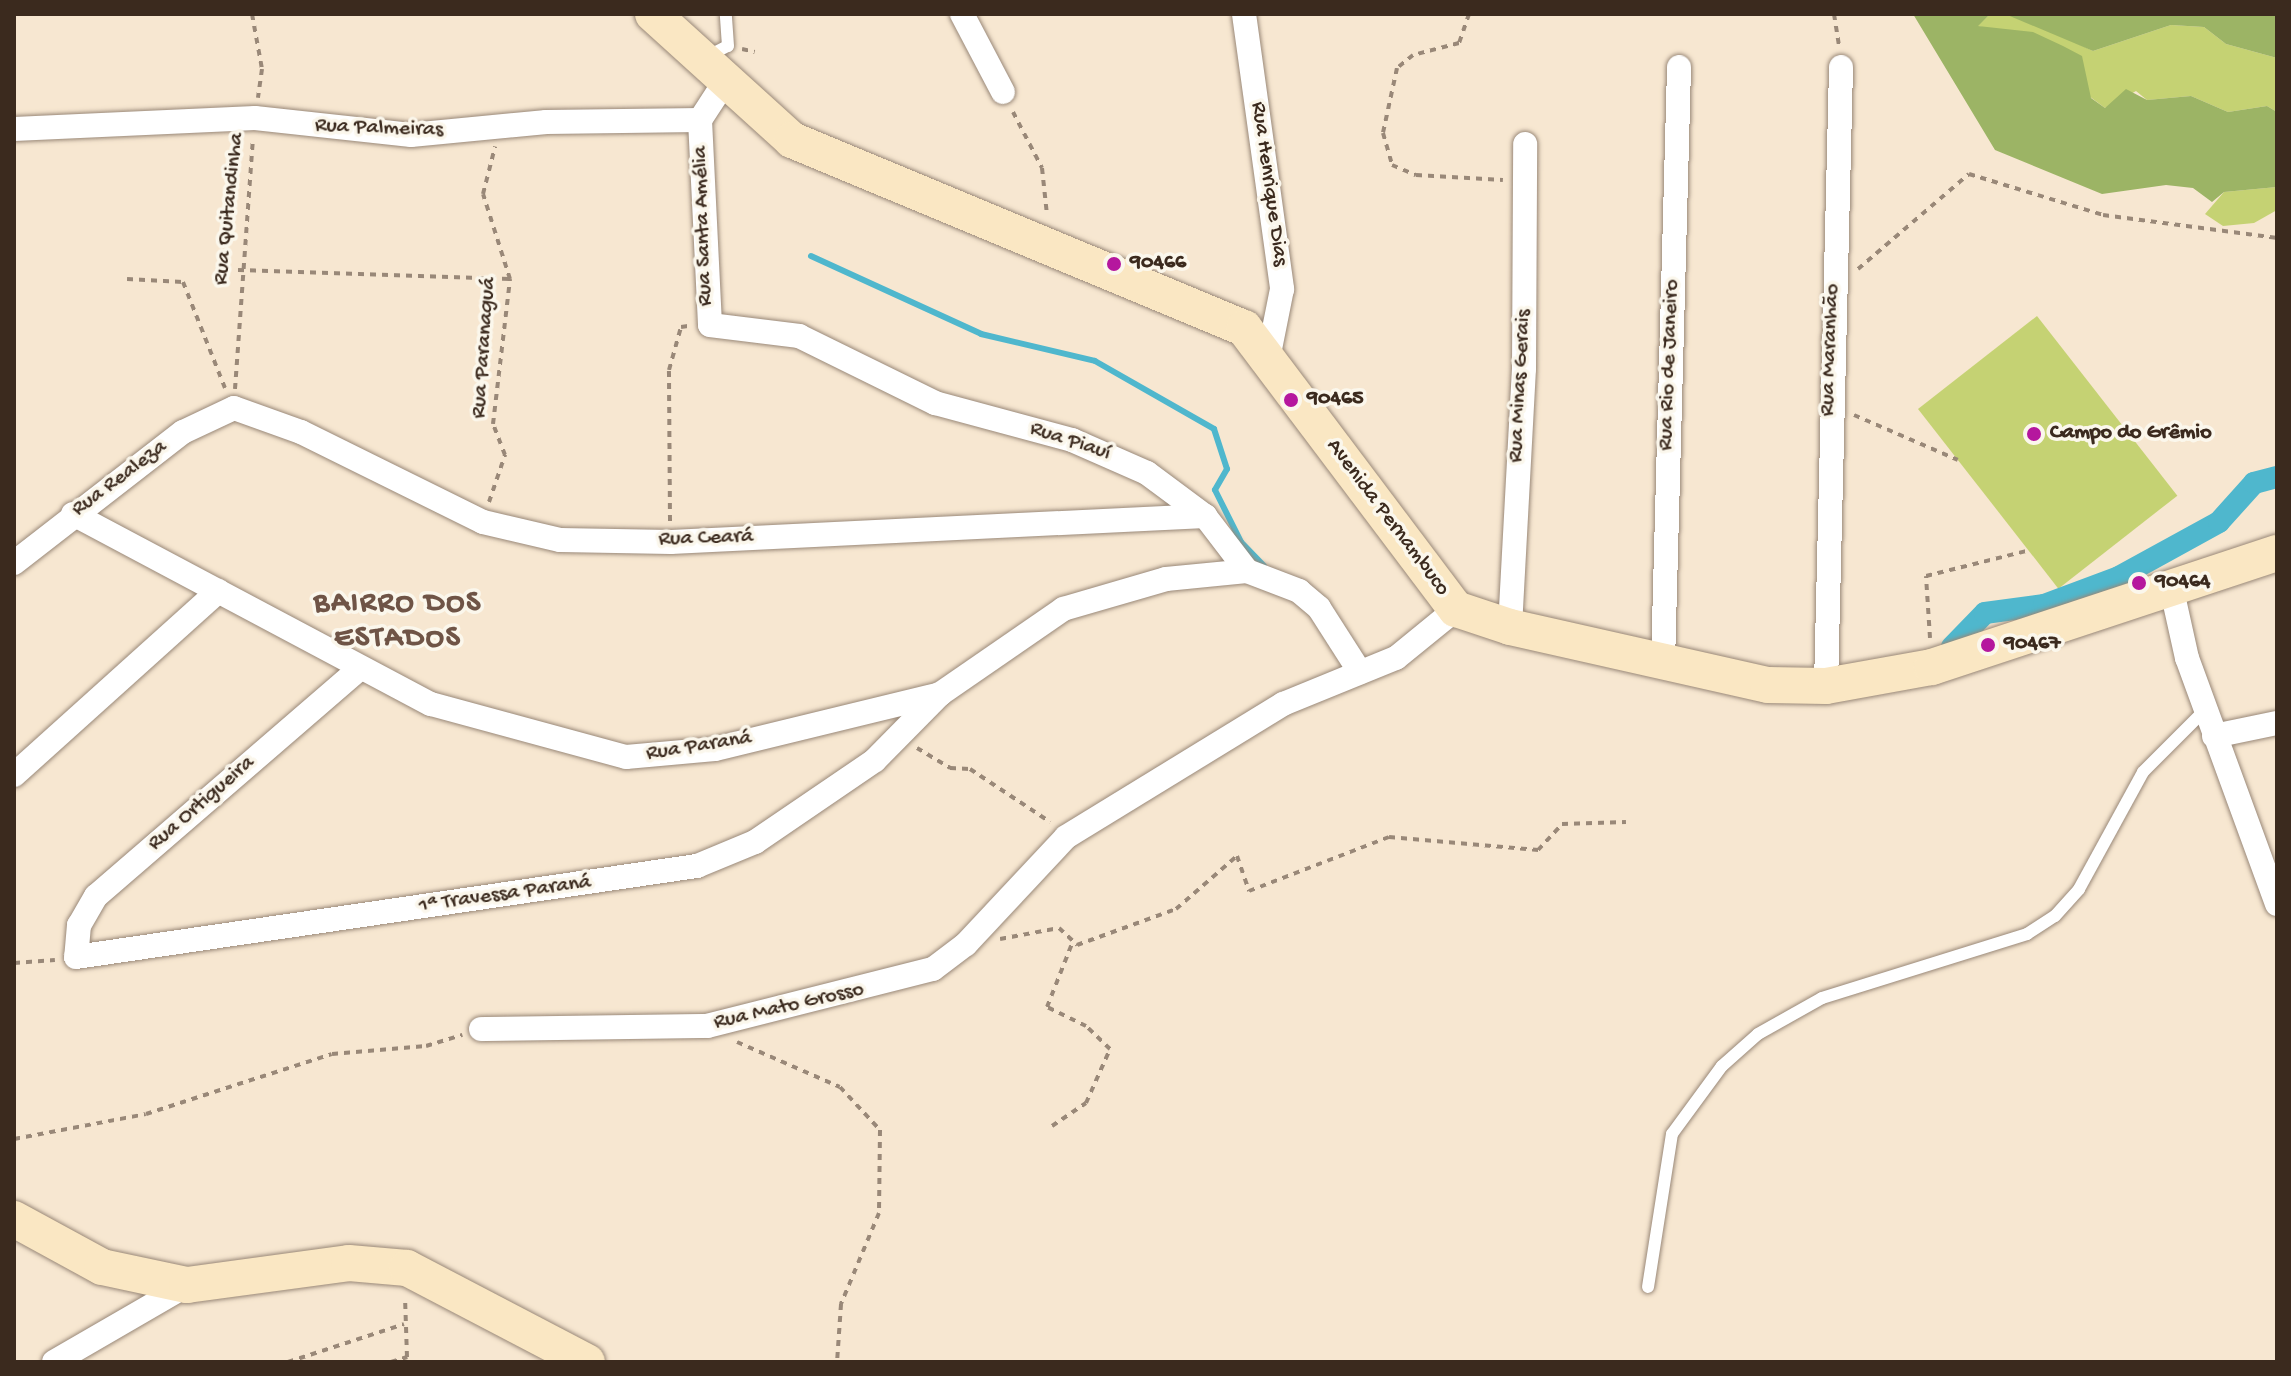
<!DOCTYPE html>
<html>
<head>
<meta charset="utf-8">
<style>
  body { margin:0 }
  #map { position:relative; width:2291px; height:1376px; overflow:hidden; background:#f7e7d1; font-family:"Gochi Hand",sans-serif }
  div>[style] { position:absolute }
  .green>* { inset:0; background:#c5d273; transform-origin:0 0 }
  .forest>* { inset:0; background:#9cb465 }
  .stream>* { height:6px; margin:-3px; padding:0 3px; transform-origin:3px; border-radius:3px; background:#4fb7cd }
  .canal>* { height:22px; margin:-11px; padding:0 11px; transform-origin:11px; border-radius:11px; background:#4fb7cd }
  .path>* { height:4px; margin-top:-2px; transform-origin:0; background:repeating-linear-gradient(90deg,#998878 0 6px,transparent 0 12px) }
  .roads { filter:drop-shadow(0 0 2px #998878) drop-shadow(0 0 2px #998878) }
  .lane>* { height:12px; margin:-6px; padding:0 6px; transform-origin:6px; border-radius:6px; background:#fff }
  .street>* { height:24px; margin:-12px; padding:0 12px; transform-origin:12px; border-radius:12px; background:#fff }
  .secondary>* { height:36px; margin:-18px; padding:0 18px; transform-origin:18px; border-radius:18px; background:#fae7c3 }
  .dots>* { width:22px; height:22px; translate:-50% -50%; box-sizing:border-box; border:4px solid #fbf7ec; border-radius:50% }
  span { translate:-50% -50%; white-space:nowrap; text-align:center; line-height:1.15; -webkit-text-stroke:7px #fbf7ec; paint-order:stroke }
  .street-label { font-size:22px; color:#3b2a1e }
  .poi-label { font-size:22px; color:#3b2a1e; font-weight:700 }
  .left { translate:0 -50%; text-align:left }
  .district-label { font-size:30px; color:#6f5446; font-weight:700; letter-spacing:2px }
  .frame { position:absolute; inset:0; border:16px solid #3b2a1e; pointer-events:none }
</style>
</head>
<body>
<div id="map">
  <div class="green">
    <i style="clip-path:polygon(1990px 14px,2022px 17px,2093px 51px,2171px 25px,2204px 27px,2226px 44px,2277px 58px,2277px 112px,2267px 106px,2228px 112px,2191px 96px,2147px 100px,2136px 91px,2105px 108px,2002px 31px,1977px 26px)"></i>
    <i style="clip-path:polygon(2277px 187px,2277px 210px,2254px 223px,2223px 226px,2205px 214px,2224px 192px)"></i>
    <i style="left:2037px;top:316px;width:228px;height:151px;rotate:52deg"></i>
  </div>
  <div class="forest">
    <i style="clip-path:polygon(1913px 14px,1990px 14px,1978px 26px,2033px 32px,2063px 46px,2082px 56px,2091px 98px,2105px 108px,2126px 89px,2147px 100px,2191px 96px,2228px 112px,2267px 106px,2277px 112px,2277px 187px,2224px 192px,2212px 202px,2193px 188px,2166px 185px,2102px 194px,1995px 150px)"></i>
    <i style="clip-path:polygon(2005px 14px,2277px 14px,2277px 58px,2226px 44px,2204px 27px,2171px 25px,2093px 51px)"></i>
  </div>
  <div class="stream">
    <i style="left:811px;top:256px;width:187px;rotate:24.6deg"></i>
    <i style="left:981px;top:334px;width:117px;rotate:13.3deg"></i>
    <i style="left:1095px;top:361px;width:137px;rotate:29.7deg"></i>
    <i style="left:1214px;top:429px;width:42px;rotate:72deg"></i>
    <i style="left:1227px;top:469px;width:24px;rotate:120deg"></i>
    <i style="left:1215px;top:490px;width:58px;rotate:63.4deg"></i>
    <i style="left:1241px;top:542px;width:33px;rotate:46deg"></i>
  </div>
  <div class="canal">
    <i style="left:1952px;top:647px;width:47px;rotate:-45.9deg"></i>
    <i style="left:1985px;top:613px;width:60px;rotate:-7.7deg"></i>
    <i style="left:2044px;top:605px;width:80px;rotate:-20.5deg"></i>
    <i style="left:2119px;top:577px;width:114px;rotate:-28.8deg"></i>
    <i style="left:2219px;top:522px;width:52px;rotate:-48.1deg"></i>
    <i style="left:2254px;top:483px;width:24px;rotate:-15deg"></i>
  </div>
  <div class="path">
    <i style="left:252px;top:14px;width:56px;rotate:79.7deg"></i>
    <i style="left:262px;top:69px;width:29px;rotate:98deg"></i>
    <i style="left:1469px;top:14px;width:31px;rotate:109deg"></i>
    <i style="left:1459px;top:43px;width:48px;rotate:165.4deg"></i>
    <i style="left:1413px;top:55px;width:21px;rotate:141deg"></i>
    <i style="left:1397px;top:68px;width:66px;rotate:102.2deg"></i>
    <i style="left:1383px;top:133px;width:33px;rotate:74deg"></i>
    <i style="left:1392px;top:165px;width:26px;rotate:23deg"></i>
    <i style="left:1416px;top:175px;width:87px;rotate:3.3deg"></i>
    <i style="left:1834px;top:14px;width:33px;rotate:81deg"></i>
    <i style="left:742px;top:49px;width:13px;rotate:13deg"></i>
    <i style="left:1013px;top:112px;width:63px;rotate:62.6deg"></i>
    <i style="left:1042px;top:168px;width:47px;rotate:83.9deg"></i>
    <i style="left:1858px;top:269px;width:146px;rotate:-40.6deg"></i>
    <i style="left:1969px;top:174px;width:140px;rotate:17deg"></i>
    <i style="left:2103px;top:215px;width:176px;rotate:7.5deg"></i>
    <i style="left:238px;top:270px;width:272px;rotate:1.9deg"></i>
    <i style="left:127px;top:279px;width:56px;rotate:3.1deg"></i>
    <i style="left:183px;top:282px;width:114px;rotate:68.4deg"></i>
    <i style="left:235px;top:389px;width:251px;rotate:-85.9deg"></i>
    <i style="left:1854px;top:415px;width:113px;rotate:23.4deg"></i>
    <i style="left:489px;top:502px;width:50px;rotate:-71.2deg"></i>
    <i style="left:505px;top:455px;width:33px;rotate:-111deg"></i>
    <i style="left:493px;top:424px;width:146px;rotate:-83.3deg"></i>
    <i style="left:510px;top:279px;width:89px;rotate:-107.6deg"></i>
    <i style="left:483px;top:194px;width:49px;rotate:-75.7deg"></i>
    <i style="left:670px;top:521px;width:151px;rotate:-90.4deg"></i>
    <i style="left:669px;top:370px;width:45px;rotate:-74.4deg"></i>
    <i style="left:681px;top:327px;width:7px;rotate:-8deg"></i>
    <i style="left:1930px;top:638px;width:62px;rotate:-93.7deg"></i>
    <i style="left:1926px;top:576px;width:107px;rotate:-14deg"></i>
    <i style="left:917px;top:748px;width:39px;rotate:31deg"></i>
    <i style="left:950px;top:768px;width:20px;rotate:3deg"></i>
    <i style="left:970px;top:769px;width:96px;rotate:33.5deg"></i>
    <i style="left:1000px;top:939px;width:60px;rotate:-10.6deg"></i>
    <i style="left:1059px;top:928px;width:25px;rotate:43deg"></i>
    <i style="left:1077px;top:945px;width:105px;rotate:-20deg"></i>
    <i style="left:1176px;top:909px;width:81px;rotate:-41deg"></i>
    <i style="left:1237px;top:856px;width:37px;rotate:71deg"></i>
    <i style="left:1249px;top:891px;width:150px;rotate:-21.1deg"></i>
    <i style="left:1389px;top:837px;width:150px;rotate:5deg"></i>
    <i style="left:1538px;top:850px;width:35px;rotate:-47deg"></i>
    <i style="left:1562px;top:824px;width:64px;rotate:-1.8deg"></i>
    <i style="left:14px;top:963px;width:41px;rotate:-4.2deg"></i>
    <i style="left:737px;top:1042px;width:112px;rotate:23.6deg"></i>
    <i style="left:840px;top:1087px;width:59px;rotate:47.1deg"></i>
    <i style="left:880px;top:1130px;width:83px;rotate:90.7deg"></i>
    <i style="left:879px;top:1213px;width:99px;rotate:112.7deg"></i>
    <i style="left:841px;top:1304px;width:58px;rotate:93.9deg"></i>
    <i style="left:1052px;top:1126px;width:41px;rotate:-34.1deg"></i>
    <i style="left:1086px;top:1103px;width:59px;rotate:-66deg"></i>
    <i style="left:1110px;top:1049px;width:33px;rotate:-136deg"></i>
    <i style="left:1086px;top:1026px;width:43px;rotate:-154deg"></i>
    <i style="left:1047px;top:1007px;width:71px;rotate:-68.5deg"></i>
    <i style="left:14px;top:1139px;width:134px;rotate:-10.7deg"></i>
    <i style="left:146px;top:1114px;width:195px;rotate:-17.9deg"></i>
    <i style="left:332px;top:1054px;width:94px;rotate:-4.9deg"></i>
    <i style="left:426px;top:1046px;width:38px;rotate:-17deg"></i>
    <i style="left:288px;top:1362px;width:122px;rotate:-18.1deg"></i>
    <i style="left:391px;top:1362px;width:17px;rotate:-17deg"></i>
    <i style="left:407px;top:1357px;width:59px;rotate:-91.9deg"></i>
  </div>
  <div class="roads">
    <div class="lane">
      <i style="left:708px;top:56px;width:22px;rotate:-27deg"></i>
      <i style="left:728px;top:46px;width:32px;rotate:-94deg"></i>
      <i style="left:1648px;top:1287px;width:155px;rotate:-81.1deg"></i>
      <i style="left:1672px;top:1134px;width:84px;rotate:-53.7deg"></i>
      <i style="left:1722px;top:1066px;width:48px;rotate:-41.6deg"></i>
      <i style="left:1758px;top:1034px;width:73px;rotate:-29.4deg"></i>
      <i style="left:1822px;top:998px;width:215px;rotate:-17.3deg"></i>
      <i style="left:2027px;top:934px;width:33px;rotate:-33deg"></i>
      <i style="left:2055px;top:916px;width:36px;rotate:-48deg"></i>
      <i style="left:2079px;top:889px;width:133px;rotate:-61.3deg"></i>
      <i style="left:2143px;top:772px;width:88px;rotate:-45deg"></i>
    </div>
    <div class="street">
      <i style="left:962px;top:14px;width:88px;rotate:62.3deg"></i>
      <i style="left:1244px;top:14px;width:278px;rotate:82.1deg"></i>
      <i style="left:1282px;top:289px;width:66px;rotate:101.3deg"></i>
      <i style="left:700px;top:120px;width:205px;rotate:87.2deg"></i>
      <i style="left:710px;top:325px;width:90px;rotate:7deg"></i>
      <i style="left:799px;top:336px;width:152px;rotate:26.2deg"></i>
      <i style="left:935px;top:403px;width:142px;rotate:15.1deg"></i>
      <i style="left:1072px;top:440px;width:82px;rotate:23.7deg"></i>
      <i style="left:1147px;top:473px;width:72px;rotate:36.6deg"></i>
      <i style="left:1205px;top:516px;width:69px;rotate:52.6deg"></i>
      <i style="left:1247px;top:571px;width:56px;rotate:21deg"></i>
      <i style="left:1299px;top:591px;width:26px;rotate:40deg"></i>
      <i style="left:1319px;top:608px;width:76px;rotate:57.4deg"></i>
      <i style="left:14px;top:129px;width:241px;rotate:-2.6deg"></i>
      <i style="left:255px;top:118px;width:157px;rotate:6.2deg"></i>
      <i style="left:411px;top:135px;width:136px;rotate:-5.5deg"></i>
      <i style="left:546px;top:122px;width:154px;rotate:-0.7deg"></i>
      <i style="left:700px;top:120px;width:44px;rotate:-57deg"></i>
      <i style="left:73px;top:514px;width:405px;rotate:28deg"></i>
      <i style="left:431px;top:704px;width:202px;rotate:15.2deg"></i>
      <i style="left:626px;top:757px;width:89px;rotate:-5.1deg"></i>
      <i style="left:715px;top:749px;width:232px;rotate:-13.7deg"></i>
      <i style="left:940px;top:694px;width:150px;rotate:-34.6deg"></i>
      <i style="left:1063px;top:609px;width:107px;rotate:-16.2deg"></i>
      <i style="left:1166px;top:579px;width:81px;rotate:-5.6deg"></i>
      <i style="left:14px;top:563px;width:214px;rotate:-37.8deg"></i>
      <i style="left:183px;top:432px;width:56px;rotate:-25.2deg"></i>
      <i style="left:234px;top:408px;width:71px;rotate:19.7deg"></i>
      <i style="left:301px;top:432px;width:203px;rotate:26.3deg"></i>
      <i style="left:483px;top:522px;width:79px;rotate:13.2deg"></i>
      <i style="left:560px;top:540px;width:111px;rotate:1deg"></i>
      <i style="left:671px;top:542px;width:535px;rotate:-2.79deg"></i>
      <i style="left:2171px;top:586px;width:74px;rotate:77.5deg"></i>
      <i style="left:2187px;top:658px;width:262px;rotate:69.9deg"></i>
      <i style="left:1510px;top:627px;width:258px;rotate:-86.9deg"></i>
      <i style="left:1524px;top:369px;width:225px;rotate:-89.7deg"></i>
      <i style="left:1663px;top:663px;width:596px;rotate:-88.46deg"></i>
      <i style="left:358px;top:670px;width:346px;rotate:139.2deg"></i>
      <i style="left:96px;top:896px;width:34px;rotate:120deg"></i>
      <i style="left:79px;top:925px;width:32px;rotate:95deg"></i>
      <i style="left:76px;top:957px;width:628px;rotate:-8.34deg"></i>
      <i style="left:697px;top:866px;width:63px;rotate:-22.5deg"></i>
      <i style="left:755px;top:842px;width:145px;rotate:-34.3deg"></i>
      <i style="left:875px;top:760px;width:93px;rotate:-45.4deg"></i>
      <i style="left:1826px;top:686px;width:619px;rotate:-88.61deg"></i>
      <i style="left:2214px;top:736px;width:64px;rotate:-11.7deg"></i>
      <i style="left:14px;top:775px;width:275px;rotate:-42deg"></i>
      <i style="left:481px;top:1029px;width:226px;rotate:-0.8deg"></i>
      <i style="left:707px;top:1026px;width:233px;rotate:-14.2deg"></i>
      <i style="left:933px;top:969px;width:41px;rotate:-37.1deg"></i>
      <i style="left:966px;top:944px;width:146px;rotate:-46.9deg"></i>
      <i style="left:1066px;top:837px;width:255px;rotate:-31.5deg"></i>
      <i style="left:1283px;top:704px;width:122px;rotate:-22.2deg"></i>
      <i style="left:1396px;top:658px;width:77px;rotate:-39.2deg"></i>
      <i style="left:54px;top:1362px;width:154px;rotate:-30.1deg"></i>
    </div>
    <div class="secondary">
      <i style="left:653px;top:14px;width:188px;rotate:42.2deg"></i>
      <i style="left:792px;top:140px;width:490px;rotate:22.6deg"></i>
      <i style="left:1244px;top:328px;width:352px;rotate:53deg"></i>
      <i style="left:1456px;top:609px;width:57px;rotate:18.4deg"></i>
      <i style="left:1510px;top:627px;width:264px;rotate:12.7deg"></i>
      <i style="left:1768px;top:685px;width:58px;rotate:1deg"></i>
      <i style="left:1826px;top:686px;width:108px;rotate:-10.2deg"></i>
      <i style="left:1932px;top:667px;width:363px;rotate:-18.3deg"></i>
      <i style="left:14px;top:1219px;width:100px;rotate:28.6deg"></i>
      <i style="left:102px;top:1267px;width:87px;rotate:12deg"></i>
      <i style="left:187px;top:1285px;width:163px;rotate:-7.7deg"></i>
      <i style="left:349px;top:1263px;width:58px;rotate:4.9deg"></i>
      <i style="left:407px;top:1268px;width:203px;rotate:27.6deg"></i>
    </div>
  </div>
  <div class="dots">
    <i style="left:1114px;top:264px;background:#b5179e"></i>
    <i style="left:1291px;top:400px;background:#b5179e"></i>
    <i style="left:2034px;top:434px;background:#b5179e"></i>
    <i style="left:2139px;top:583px;background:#b5179e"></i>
    <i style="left:1988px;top:645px;background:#b5179e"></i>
  </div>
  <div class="street-label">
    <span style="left:379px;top:129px;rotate:2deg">Rua Palmeiras</span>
    <span style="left:1268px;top:184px;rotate:82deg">Rua Henrique Dias</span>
    <span style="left:230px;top:209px;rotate:-84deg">Rua Quitandinha</span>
    <span style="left:704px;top:226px;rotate:-92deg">Rua Santa Amélia</span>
    <span style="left:485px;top:348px;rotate:-86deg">Rua Paranaguá</span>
    <span style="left:1831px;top:350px;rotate:-88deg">Rua Maranhão</span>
    <span style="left:1670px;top:365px;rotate:-88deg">Rua Rio de Janeiro</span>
    <span style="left:1521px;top:386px;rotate:-87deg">Rua Minas Gerais</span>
    <span style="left:1070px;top:442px;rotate:18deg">Rua Piauí</span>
    <span style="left:120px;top:479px;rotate:-37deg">Rua Realeza</span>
    <span style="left:1387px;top:518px;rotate:53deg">Avenida Pernambuco</span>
    <span style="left:706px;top:539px;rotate:-2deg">Rua Ceará</span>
    <span style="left:699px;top:747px;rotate:-9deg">Rua Paraná</span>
    <span style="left:202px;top:804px;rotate:-41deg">Rua Ortigueira</span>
    <span style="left:505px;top:895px;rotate:-8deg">1ª Travessa Paraná</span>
    <span style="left:789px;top:1007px;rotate:-13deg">Rua Mato Grosso</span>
  </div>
  <div class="poi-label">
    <span class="left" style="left:1130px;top:264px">90466</span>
    <span class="left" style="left:1307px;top:400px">90465</span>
    <span class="left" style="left:2050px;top:434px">Campo do Grêmio</span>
    <span class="left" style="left:2155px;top:583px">90464</span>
    <span class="left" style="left:2004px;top:645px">90467</span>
  </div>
  <div class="district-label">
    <span style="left:398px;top:622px">BAIRRO DOS<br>ESTADOS</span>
  </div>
  <div class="frame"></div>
</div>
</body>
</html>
